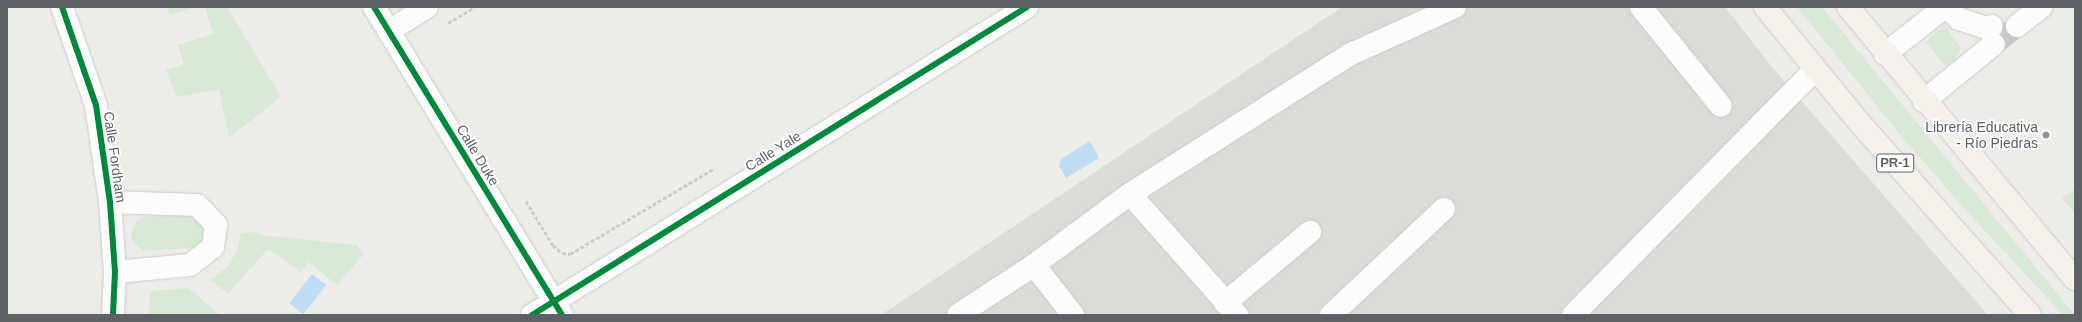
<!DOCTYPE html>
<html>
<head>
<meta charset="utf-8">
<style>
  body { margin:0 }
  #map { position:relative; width:2082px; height:322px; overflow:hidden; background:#edece8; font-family:Helvetica,sans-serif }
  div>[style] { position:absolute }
  .industrial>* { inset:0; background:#dddbd8 }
  .green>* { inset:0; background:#d7e8d5 }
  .water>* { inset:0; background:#c0dbf4; transform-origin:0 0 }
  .minor-tunnel>* { height:22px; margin-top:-11px; transform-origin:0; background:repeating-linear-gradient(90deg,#c9c9c7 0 22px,transparent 0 33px) }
  .path>* { height:2.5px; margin-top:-1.25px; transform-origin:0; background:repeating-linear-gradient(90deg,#c9cecb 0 4px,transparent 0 6px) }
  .roads { filter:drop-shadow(0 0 1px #cacaca) drop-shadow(0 0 1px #cacaca) }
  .minor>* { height:22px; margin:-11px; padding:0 11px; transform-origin:11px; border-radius:11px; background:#fcfcfc }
  .major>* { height:22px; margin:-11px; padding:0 11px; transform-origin:11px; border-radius:11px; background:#f3f1e9 }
  .cycleway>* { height:6px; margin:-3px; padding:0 3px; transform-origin:3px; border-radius:3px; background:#00873e }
  .dots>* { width:11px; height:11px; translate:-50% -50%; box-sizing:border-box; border:2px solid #fff; border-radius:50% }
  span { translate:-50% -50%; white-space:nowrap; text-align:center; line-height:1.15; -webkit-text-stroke:3.5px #fff; paint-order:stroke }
  .shield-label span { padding:1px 3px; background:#fff; border:1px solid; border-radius:3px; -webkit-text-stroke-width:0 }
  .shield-label { font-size:13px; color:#5e6165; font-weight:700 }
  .poi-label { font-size:14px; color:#5e6165 }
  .right { translate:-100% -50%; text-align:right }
  .street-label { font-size:14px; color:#5e6165 }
  .frame { position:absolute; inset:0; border:8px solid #5e6165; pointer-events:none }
</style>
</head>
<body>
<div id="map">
  <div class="industrial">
    <i style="clip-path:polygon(1342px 7px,1725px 7px,1772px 67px,1988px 315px,881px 315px)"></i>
  </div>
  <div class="green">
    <i style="clip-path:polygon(167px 7px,196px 7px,170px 15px)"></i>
    <i style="clip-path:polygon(205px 7px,227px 7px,281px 97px,229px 138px,219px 89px,176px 97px,166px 70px,184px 65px,178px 45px,213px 34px)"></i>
    <i style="clip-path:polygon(1797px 7px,1822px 7px,2075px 315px,2063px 315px,1964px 208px,1903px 138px)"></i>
    <i style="clip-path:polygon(1944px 25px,1961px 48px,1955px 60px,1945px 66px,1926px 42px)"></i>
    <i style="clip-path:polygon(2075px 189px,2075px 214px,2062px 198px)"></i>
    <i style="clip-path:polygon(184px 215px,201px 221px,203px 227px,204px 240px,194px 248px,144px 251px,133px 242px,131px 235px,136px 221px,144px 217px)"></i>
    <i style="clip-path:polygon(259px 232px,259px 235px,357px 245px,363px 255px,337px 285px,308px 262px,301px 272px,268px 249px,228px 294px,211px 280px,229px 265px,238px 248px,241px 233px)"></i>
    <i style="clip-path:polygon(188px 288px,220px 315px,148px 315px,151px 291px)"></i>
  </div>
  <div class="water">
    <i style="clip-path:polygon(1090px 141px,1099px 158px,1066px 178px,1059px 166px,1061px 159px)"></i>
    <i style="left:312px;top:274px;width:18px;height:37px;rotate:38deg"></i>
  </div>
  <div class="minor-tunnel">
    <i style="left:1994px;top:44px;width:29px;rotate:-38deg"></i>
  </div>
  <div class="path">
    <i style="left:448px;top:23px;width:31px;rotate:-31deg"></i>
    <i style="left:526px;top:201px;width:52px;rotate:58.5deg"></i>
    <i style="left:553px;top:245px;width:12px;rotate:42deg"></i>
    <i style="left:562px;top:253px;width:8px;rotate:7deg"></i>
    <i style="left:570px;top:254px;width:166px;rotate:-30.7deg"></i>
  </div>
  <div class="roads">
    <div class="minor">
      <i style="left:62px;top:7px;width:104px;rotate:70.9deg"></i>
      <i style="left:96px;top:105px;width:98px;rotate:81.8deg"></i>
      <i style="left:110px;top:202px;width:70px;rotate:85.9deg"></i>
      <i style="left:115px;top:272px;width:43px;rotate:92.7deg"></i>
      <i style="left:374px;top:7px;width:361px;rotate:58.6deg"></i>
      <i style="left:1641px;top:7px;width:127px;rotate:51.1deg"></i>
      <i style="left:1947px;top:7px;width:17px;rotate:45deg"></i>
      <i style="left:1959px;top:19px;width:28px;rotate:18deg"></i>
      <i style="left:1986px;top:28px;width:6px;rotate:-18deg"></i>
      <i style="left:2017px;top:26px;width:31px;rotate:-38deg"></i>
      <i style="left:389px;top:31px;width:45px;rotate:-32.3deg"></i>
      <i style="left:1885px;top:54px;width:76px;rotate:-38.1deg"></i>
      <i style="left:1924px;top:101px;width:90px;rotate:-39.2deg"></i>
      <i style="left:1130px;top:194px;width:162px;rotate:48.5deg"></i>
      <i style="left:110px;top:202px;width:87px;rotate:2deg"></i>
      <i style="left:197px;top:205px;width:28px;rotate:46deg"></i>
      <i style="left:216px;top:225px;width:22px;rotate:98deg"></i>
      <i style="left:213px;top:247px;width:29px;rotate:142deg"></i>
      <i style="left:190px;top:265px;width:75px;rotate:174.7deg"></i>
      <i style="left:1225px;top:303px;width:111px;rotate:-39.9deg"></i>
      <i style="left:532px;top:315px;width:583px;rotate:-31.89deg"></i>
      <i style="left:958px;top:315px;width:91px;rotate:-33.3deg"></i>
      <i style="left:1073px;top:315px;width:63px;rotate:-128deg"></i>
      <i style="left:1034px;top:265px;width:119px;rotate:-36.5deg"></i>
      <i style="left:1130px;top:194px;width:262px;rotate:-32.4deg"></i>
      <i style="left:1351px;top:54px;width:114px;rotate:-24.3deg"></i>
      <i style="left:1331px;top:315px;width:155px;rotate:-43.2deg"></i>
      <i style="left:1573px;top:315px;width:344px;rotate:-45.4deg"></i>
    </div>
    <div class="major">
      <i style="left:1765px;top:7px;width:147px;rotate:50.8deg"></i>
      <i style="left:1858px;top:121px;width:259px;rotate:48.4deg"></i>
      <i style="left:1848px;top:7px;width:354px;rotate:50.2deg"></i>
    </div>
  </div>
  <div class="cycleway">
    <i style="left:62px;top:7px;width:104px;rotate:70.9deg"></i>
    <i style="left:96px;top:105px;width:98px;rotate:81.8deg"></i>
    <i style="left:110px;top:202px;width:70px;rotate:85.9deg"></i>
    <i style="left:115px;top:272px;width:43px;rotate:92.7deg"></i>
    <i style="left:374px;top:7px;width:361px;rotate:58.6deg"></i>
    <i style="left:532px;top:315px;width:583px;rotate:-31.89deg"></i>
  </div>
  <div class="dots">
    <i style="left:2046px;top:135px;background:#909293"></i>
  </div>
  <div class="shield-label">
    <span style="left:1895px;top:163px">PR-1</span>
  </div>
  <div class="poi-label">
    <span class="right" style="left:2038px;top:135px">Librería Educativa<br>- Río Piedras</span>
  </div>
  <div class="street-label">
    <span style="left:773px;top:151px;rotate:-32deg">Calle Yale</span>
    <span style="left:478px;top:155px;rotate:59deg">Calle Duke</span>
    <span style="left:115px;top:157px;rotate:82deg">Calle Fordham</span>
  </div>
  <div class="frame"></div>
</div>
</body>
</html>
